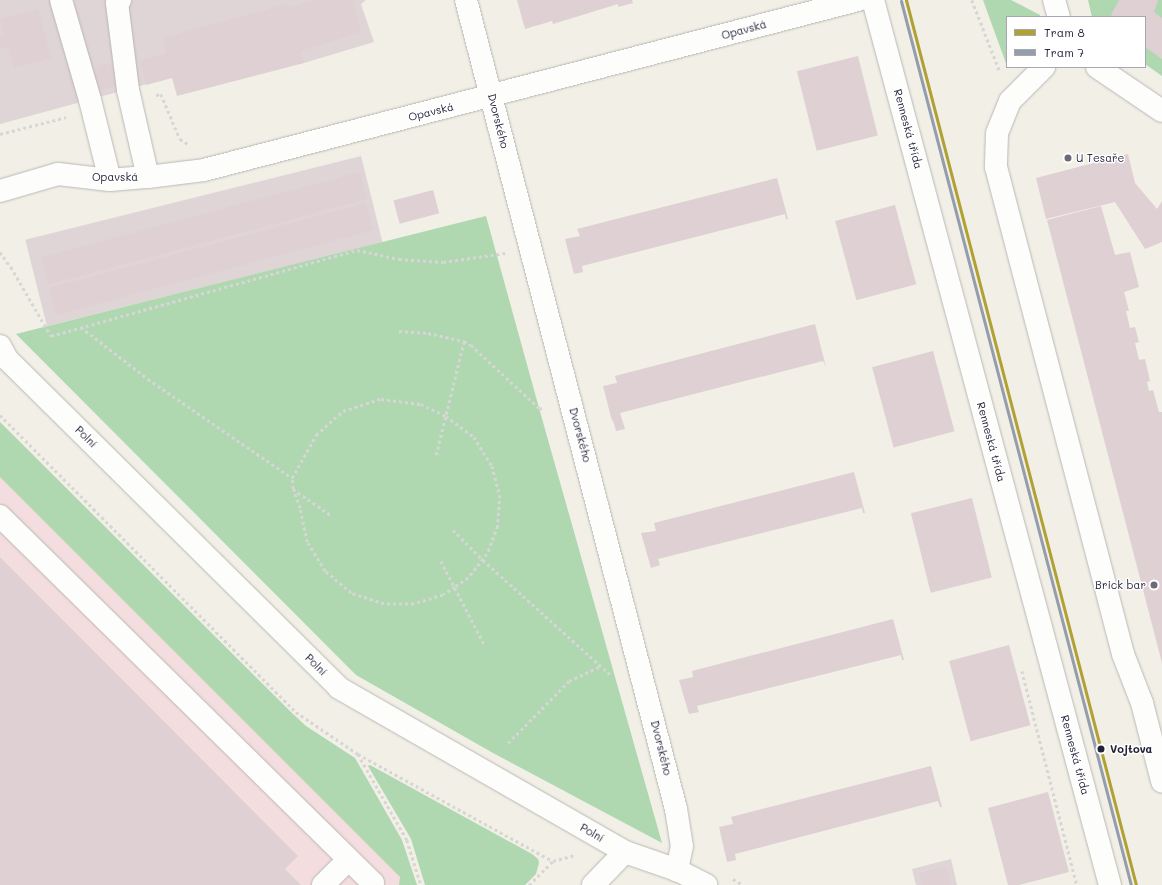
<!DOCTYPE html>
<html>
<head>
<meta charset="utf-8">
<style>
  body { margin:0 }
  #map { position:relative; width:1162px; height:885px; overflow:hidden; background:#f1efe6; font-family:Mali,sans-serif }
  div>[style] { position:absolute }
  .built>* { inset:0; background:#f4ddde }
  .industrial>* { inset:0; background:#dfd4d6; transform-origin:0 0 }
  .green>* { inset:0; background:#afd8b1 }
  .building>* { inset:0; background:#dfd0d4; transform-origin:0 0 }
  .path>* { height:2.5px; margin-top:-1.25px; transform-origin:0; background:repeating-linear-gradient(90deg,#d6d6d4 0 3px,transparent 0 6px) }
  .roads { filter:drop-shadow(0 0 1px #b9b8b5) drop-shadow(0 0 1px #b9b8b5) }
  .minor>* { height:22px; margin:-11px; padding:0 11px; transform-origin:11px; border-radius:11px; background:#fdfdfb }
  .tram-1>* { height:3px; margin:-1.5px; padding:0 1.5px; transform-origin:1.5px; border-radius:1.5px; background:#b1a134 }
  .tram-2>* { height:3px; margin:-1.5px; padding:0 1.5px; transform-origin:1.5px; border-radius:1.5px; background:#939dac }
  .dots>* { width:11px; height:11px; translate:-50% -50%; box-sizing:border-box; border:2px solid #fff; border-radius:50% }
  span { translate:-50% -50%; white-space:nowrap; text-align:center; line-height:1.15; -webkit-text-stroke:3px #fff; paint-order:stroke }
  .street-label { font-size:11px; color:#22223b }
  .poi-label { font-size:11px; color:#22223b }
  .left { translate:0 -50%; text-align:left }
  .right { translate:-100% -50%; text-align:right }
  .stop-label { font-size:11px; color:#22223b; font-weight:700 }
  .legend { position:absolute; left:1006px; top:16px; width:140px; height:52px; box-sizing:border-box; background:#fff; border:1px solid #a7a7b1; margin:0; padding:5px 7px; list-style:none; font-size:12px; color:#22223b }
  .legend li { display:flex; align-items:center; gap:8px; height:20px }
  .legend b { width:20px; border:1px solid #a7a7b1 }
</style>
</head>
<body>
<div id="map">
  <div class="built">
    <i style="clip-path:polygon(0 429px,410px 885px,0 885px)"></i>
  </div>
  <div class="industrial">
    <i style="clip-path:polygon(0 0,366px 0,361px 4px,374px 42px,304px 63px,173px 77px,0 124px)"></i>
    <i style="left:361px;top:156px;width:89px;height:346px;rotate:76deg"></i>
    <i style="clip-path:polygon(951px 859px,957px 885px,916px 885px,912px 869px)"></i>
  </div>
  <div class="green">
    <i style="clip-path:polygon(983px 0,1011px 0,1040px 15px,1040px 17px,1007px 17px,1007px 66px)"></i>
    <i style="clip-path:polygon(1088px 0,1162px 0,1162px 76px,1145px 64px,1145px 17px,1092px 17px)"></i>
    <i style="clip-path:polygon(486px 216px,539px 408px,662px 843px,493px 753px,356px 675px,16px 334px)"></i>
    <i style="clip-path:polygon(0 422px,293px 714px,306px 726px,355px 758px,402px 840px,417px 885px,399px 885px,400px 877px,0 477px)"></i>
    <i style="clip-path:polygon(370px 765px,532px 854px,538px 859px,539px 863px,536px 874px,525px 885px,425px 885px,411px 839px,368px 766px)"></i>
  </div>
  <div class="building">
    <i style="clip-path:polygon(314px 0,352px 0,361px 32px,300px 51px,304px 63px,177px 96px,172px 78px,146px 85px,139px 61px,166px 54px,162px 38px,287px 4px,289px 8px)"></i>
    <i style="clip-path:polygon(517px 0,632px 0,633px 3px,618px 7px,618px 4px,553px 24px,552px 21px,525px 29px)"></i>
    <i style="clip-path:polygon(1119px 0,1158px 0,1154px 12px,1162px 18px,1162px 59px,1145px 47px,1145px 17px,1113px 17px,1111px 15px)"></i>
    <i style="clip-path:polygon(38px 9px,51px 58px,14px 68px,8px 47px,0 49px,0 37px,5px 35px,0 19px)"></i>
    <i style="left:858px;top:56px;width:82px;height:63px;rotate:76deg"></i>
    <i style="clip-path:polygon(104px 64px,110px 65px,114px 69px,118px 86px,101px 90px,97px 74px,98px 68px)"></i>
    <i style="clip-path:polygon(1128px 154px,1135px 183px,1157px 209px,1162px 201px,1162px 242px,1145px 249px,1115px 202px,1046px 219px,1036px 178px)"></i>
    <i style="left:360px;top:172px;width:28px;height:330px;rotate:75deg"></i>
    <i style="clip-path:polygon(777px 178px,788px 219px,786px 219px,785px 214px,582px 266px,583px 272px,574px 274px,565px 239px,580px 236px,577px 229px)"></i>
    <i style="left:433px;top:190px;width:24px;height:41px;rotate:75deg"></i>
    <i style="left:366px;top:203px;width:28px;height:328px;rotate:75deg"></i>
    <i style="left:895px;top:205px;width:82px;height:62px;rotate:75deg"></i>
    <i style="clip-path:polygon(1101px 206px,1115px 255px,1130px 252px,1139px 287px,1124px 292px,1129px 311px,1126px 311px,1130px 328px,1135px 327px,1139px 342px,1135px 343px,1139px 360px,1145px 359px,1150px 381px,1147px 382px,1149px 391px,1153px 390px,1159px 412px,1162px 412px,1162px 663px,1047px 220px)"></i>
    <i style="clip-path:polygon(815px 324px,826px 367px,823px 361px,620px 413px,625px 429px,616px 431px,613px 420px,612px 421px,603px 386px,617px 383px,615px 376px)"></i>
    <i style="left:933px;top:351px;width:83px;height:63px;rotate:75deg"></i>
    <i style="clip-path:polygon(854px 472px,865px 513px,863px 513px,862px 508px,658px 559px,660px 565px,651px 568px,641px 533px,656px 531px,654px 523px)"></i>
    <i style="left:972px;top:498px;width:82px;height:63px;rotate:76deg"></i>
    <i style="clip-path:polygon(0 557px,298px 856px,285px 869px,301px 885px,0 885px)"></i>
    <i style="clip-path:polygon(893px 619px,904px 660px,902px 660px,901px 655px,697px 706px,699px 712px,689px 714px,679px 680px,693px 677px,692px 671px)"></i>
    <i style="left:1009px;top:645px;width:83px;height:62px;rotate:75deg"></i>
    <i style="clip-path:polygon(931px 766px,942px 807px,940px 807px,938px 801px,735px 854px,736px 860px,727px 862px,719px 827px,733px 824px,731px 817px)"></i>
    <i style="clip-path:polygon(1048px 792px,1069px 872px,1019px 885px,1008px 885px,988px 808px)"></i>
    <i style="clip-path:polygon(946px 866px,951px 885px,922px 885px,919px 873px)"></i>
  </div>
  <div class="path">
    <i style="left:972px;top:0;width:77px;rotate:68.7deg"></i>
    <i style="left:156px;top:95px;width:5px;rotate:-11deg"></i>
    <i style="left:161px;top:94px;width:49px;rotate:67.1deg"></i>
    <i style="left:180px;top:139px;width:9px;rotate:32deg"></i>
    <i style="left:0;top:134px;width:68px;rotate:-14.4deg"></i>
    <i style="left:0;top:252px;width:19px;rotate:54deg"></i>
    <i style="left:11px;top:267px;width:80px;rotate:59.9deg"></i>
    <i style="left:51px;top:336px;width:318px;rotate:-15.7deg"></i>
    <i style="left:357px;top:250px;width:43px;rotate:12.1deg"></i>
    <i style="left:399px;top:259px;width:44px;rotate:3.9deg"></i>
    <i style="left:443px;top:262px;width:63px;rotate:-8.3deg"></i>
    <i style="left:81px;top:327px;width:85px;rotate:37.8deg"></i>
    <i style="left:148px;top:379px;width:175px;rotate:34.5deg"></i>
    <i style="left:399px;top:331px;width:29px;rotate:4deg"></i>
    <i style="left:428px;top:333px;width:37px;rotate:13deg"></i>
    <i style="left:464px;top:341px;width:8px;rotate:30deg"></i>
    <i style="left:471px;top:345px;width:93px;rotate:42.8deg"></i>
    <i style="left:539px;top:408px;width:6px;rotate:9deg"></i>
    <i style="left:381px;top:399px;width:40px;rotate:7.1deg"></i>
    <i style="left:421px;top:404px;width:28px;rotate:26deg"></i>
    <i style="left:446px;top:416px;width:35px;rotate:37deg"></i>
    <i style="left:474px;top:437px;width:34px;rotate:58deg"></i>
    <i style="left:492px;top:466px;width:30px;rotate:75deg"></i>
    <i style="left:500px;top:495px;width:31px;rotate:94deg"></i>
    <i style="left:498px;top:526px;width:30px;rotate:111deg"></i>
    <i style="left:487px;top:554px;width:31px;rotate:128deg"></i>
    <i style="left:468px;top:578px;width:16px;rotate:145deg"></i>
    <i style="left:455px;top:587px;width:14px;rotate:146deg"></i>
    <i style="left:443px;top:595px;width:30px;rotate:163deg"></i>
    <i style="left:414px;top:604px;width:30px;rotate:180deg"></i>
    <i style="left:384px;top:604px;width:35px;rotate:-162deg"></i>
    <i style="left:351px;top:593px;width:34px;rotate:-140deg"></i>
    <i style="left:325px;top:571px;width:34px;rotate:-122deg"></i>
    <i style="left:307px;top:542px;width:35px;rotate:-102deg"></i>
    <i style="left:300px;top:508px;width:20px;rotate:-110deg"></i>
    <i style="left:293px;top:489px;width:11px;rotate:-95deg"></i>
    <i style="left:292px;top:478px;width:49px;rotate:-60.8deg"></i>
    <i style="left:316px;top:435px;width:36px;rotate:-42deg"></i>
    <i style="left:343px;top:411px;width:40px;rotate:-18deg"></i>
    <i style="left:0;top:415px;width:419px;rotate:45.1deg"></i>
    <i style="left:296px;top:712px;width:75px;rotate:34.1deg"></i>
    <i style="left:358px;top:754px;width:222px;rotate:28.8deg"></i>
    <i style="left:436px;top:455px;width:117px;rotate:-76.2deg"></i>
    <i style="left:293px;top:489px;width:47px;rotate:34.7deg"></i>
    <i style="left:453px;top:530px;width:42px;rotate:45deg"></i>
    <i style="left:483px;top:560px;width:173px;rotate:42deg"></i>
    <i style="left:441px;top:561px;width:93px;rotate:62.6deg"></i>
    <i style="left:1022px;top:671px;width:221px;rotate:75.6deg"></i>
    <i style="left:508px;top:743px;width:87px;rotate:-45.5deg"></i>
    <i style="left:569px;top:681px;width:35px;rotate:-25deg"></i>
    <i style="left:358px;top:754px;width:99px;rotate:60.3deg"></i>
    <i style="left:407px;top:840px;width:47px;rotate:72.7deg"></i>
    <i style="left:733px;top:879px;width:12px;rotate:31deg"></i>
    <i style="left:529px;top:885px;width:34px;rotate:-45deg"></i>
    <i style="left:553px;top:861px;width:23px;rotate:-15deg"></i>
  </div>
  <div class="roads">
    <div class="minor">
      <i style="left:61px;top:0;width:104px;rotate:73.8deg"></i>
      <i style="left:90px;top:100px;width:82px;rotate:76deg"></i>
      <i style="left:120px;top:0;width:4px;rotate:135deg"></i>
      <i style="left:117px;top:3px;width:88px;rotate:82.8deg"></i>
      <i style="left:128px;top:90px;width:89px;rotate:77.1deg"></i>
      <i style="left:466px;top:0;width:836px;rotate:75.45deg"></i>
      <i style="left:676px;top:809px;width:37px;rotate:81deg"></i>
      <i style="left:682px;top:846px;width:25px;rotate:102deg"></i>
      <i style="left:873px;top:0;width:916px;rotate:75.01deg"></i>
      <i style="left:1054px;top:0;width:18px;rotate:74deg"></i>
      <i style="left:1044px;top:67px;width:48px;rotate:135deg"></i>
      <i style="left:1010px;top:101px;width:35px;rotate:112deg"></i>
      <i style="left:997px;top:134px;width:33px;rotate:92deg"></i>
      <i style="left:996px;top:167px;width:503px;rotate:75.38deg"></i>
      <i style="left:1123px;top:654px;width:53px;rotate:68.8deg"></i>
      <i style="left:1142px;top:703px;width:81px;rotate:75.6deg"></i>
      <i style="left:1097px;top:67px;width:78px;rotate:34.1deg"></i>
      <i style="left:0;top:191px;width:60px;rotate:-16.3deg"></i>
      <i style="left:58px;top:174px;width:52px;rotate:6.6deg"></i>
      <i style="left:110px;top:180px;width:38px;rotate:-5deg"></i>
      <i style="left:148px;top:177px;width:56px;rotate:-7.1deg"></i>
      <i style="left:204px;top:170px;width:676px;rotate:-14.57deg"></i>
      <i style="left:0;top:346px;width:15px;rotate:62deg"></i>
      <i style="left:7px;top:359px;width:467px;rotate:44.7deg"></i>
      <i style="left:339px;top:688px;width:330px;rotate:29.8deg"></i>
      <i style="left:625px;top:852px;width:55px;rotate:19.1deg"></i>
      <i style="left:677px;top:870px;width:33px;rotate:27deg"></i>
      <i style="left:0;top:516px;width:523px;rotate:44.54deg"></i>
      <i style="left:373px;top:883px;width:2px;rotate:117deg"></i>
      <i style="left:323px;top:885px;width:35px;rotate:-45deg"></i>
      <i style="left:593px;top:885px;width:46px;rotate:-45.9deg"></i>
    </div>
  </div>
  <div class="tram-1">
    <i style="left:906px;top:0;width:914px;rotate:75.43deg"></i>
  </div>
  <div class="tram-2">
    <i style="left:901px;top:1px;width:913px;rotate:75.42deg"></i>
  </div>
  <div class="dots">
    <i style="left:1068px;top:158px;background:#6a6a77"></i>
    <i style="left:1154px;top:585px;background:#6a6a77"></i>
    <i style="left:1101px;top:749px;background:#22223b"></i>
  </div>
  <div class="street-label">
    <span style="left:744px;top:30px;rotate:-15deg">Opavská</span>
    <span style="left:431px;top:112px;rotate:-14deg">Opavská</span>
    <span style="left:498px;top:121px;rotate:76deg">Dvorského</span>
    <span style="left:908px;top:129px;rotate:75deg">Renneská třída</span>
    <span style="left:115px;top:177px">Opavská</span>
    <span style="left:580px;top:435px;rotate:75deg">Dvorského</span>
    <span style="left:86px;top:437px;rotate:45deg">Polní</span>
    <span style="left:991px;top:442px;rotate:75deg">Renneská třída</span>
    <span style="left:316px;top:665px;rotate:45deg">Polní</span>
    <span style="left:661px;top:748px;rotate:76deg">Dvorského</span>
    <span style="left:1075px;top:755px;rotate:75deg">Renneská třída</span>
    <span style="left:592px;top:833px;rotate:30deg">Polní</span>
  </div>
  <div class="poi-label">
    <span class="left" style="left:1076px;top:158px">U Tesaře</span>
    <span class="right" style="left:1146px;top:585px">Brick bar</span>
  </div>
  <div class="stop-label">
    <span class="left" style="left:1110px;top:749px">Vojtova</span>
  </div>
  <ul class="legend">
  <li><b style="height:5px;background:#b1a134"></b>Tram 8</li>
  <li><b style="height:5px;background:#939dac"></b>Tram 7</li>
  </ul>
</div>
</body>
</html>
